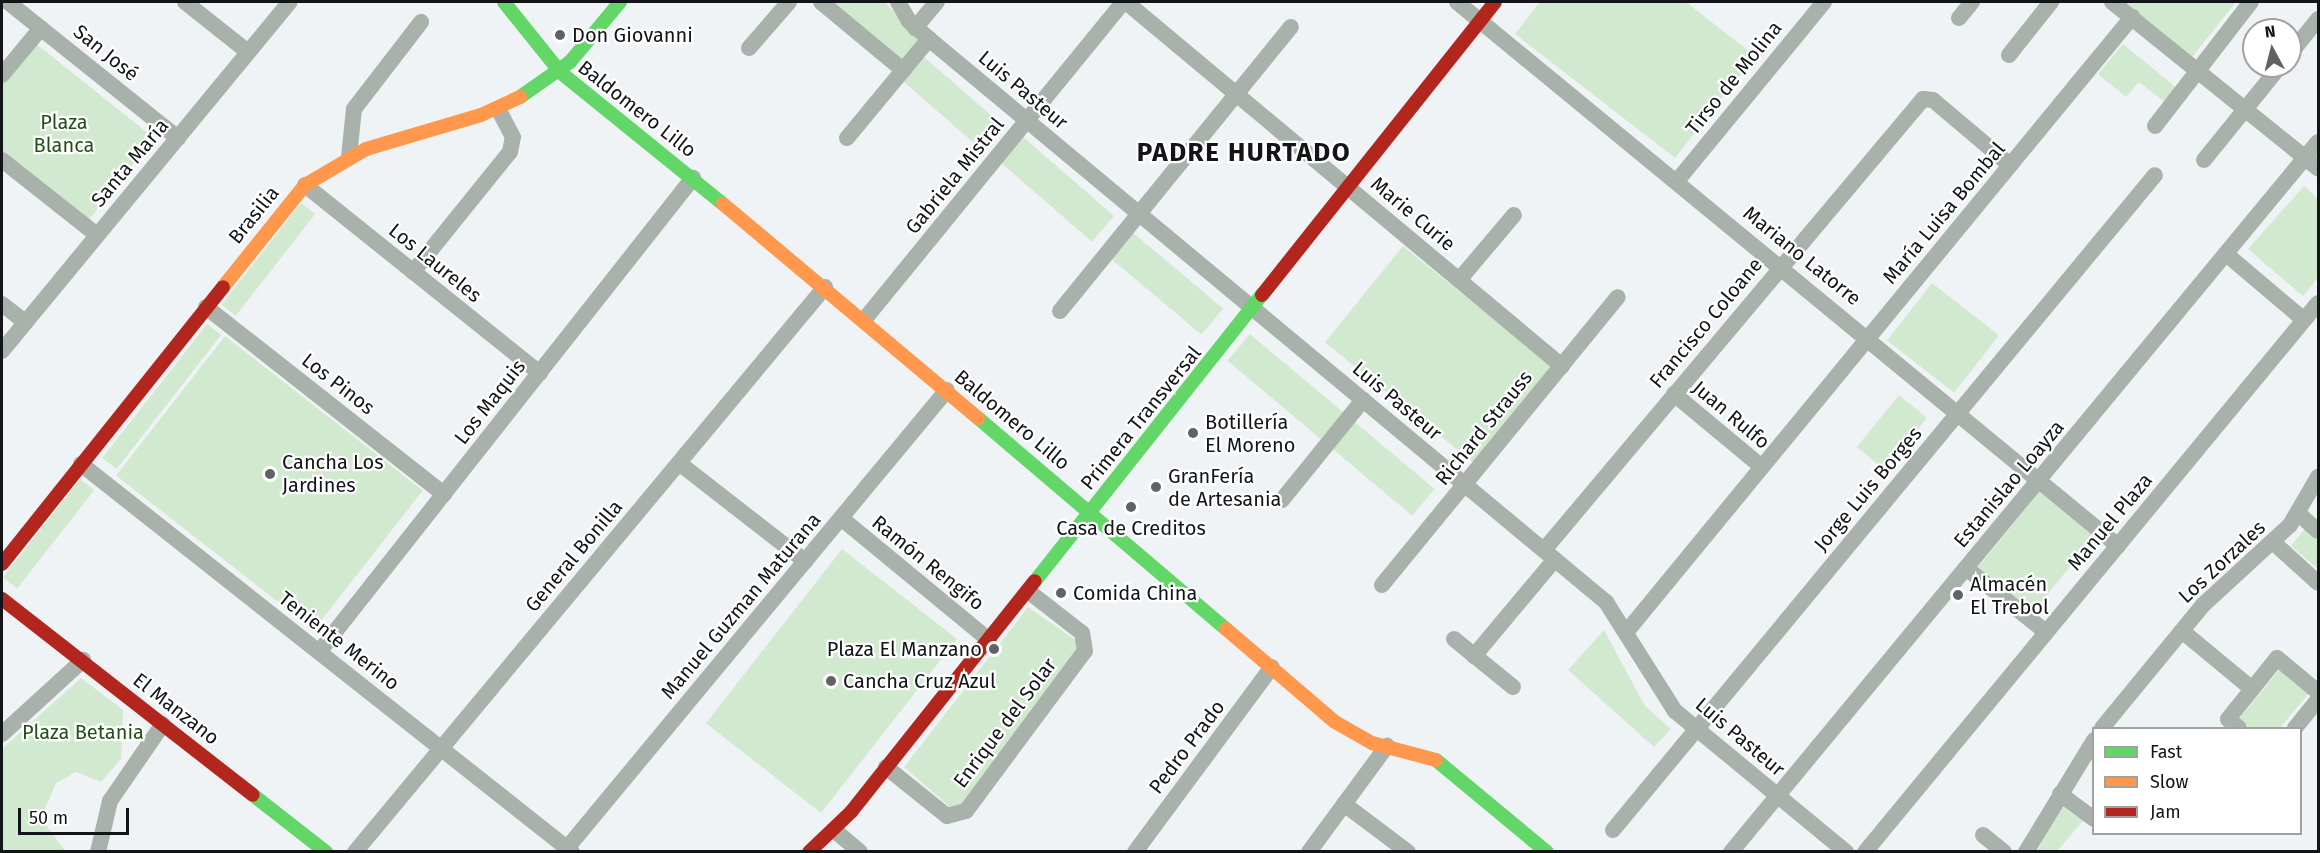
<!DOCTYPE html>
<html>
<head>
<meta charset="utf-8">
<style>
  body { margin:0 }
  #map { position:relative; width:2320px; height:853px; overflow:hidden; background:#f0f3f6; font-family:"Fira Sans",sans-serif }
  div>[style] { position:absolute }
  .green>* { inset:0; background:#d1e9ce; transform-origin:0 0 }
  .street>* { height:16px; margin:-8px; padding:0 8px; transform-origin:8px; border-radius:8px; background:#a8b1aa }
  .fast>* { height:14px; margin:-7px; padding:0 7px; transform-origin:7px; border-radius:7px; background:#63d668 }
  .slow>* { height:14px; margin:-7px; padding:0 7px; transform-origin:7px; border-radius:7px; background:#ff974d }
  .jam>* { height:14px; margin:-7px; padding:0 7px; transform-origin:7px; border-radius:7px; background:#b3261e }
  .dots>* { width:16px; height:16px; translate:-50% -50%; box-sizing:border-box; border:3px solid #fff; border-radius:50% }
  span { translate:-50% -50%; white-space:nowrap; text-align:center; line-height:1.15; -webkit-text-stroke:4.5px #fff; paint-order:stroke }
  .poi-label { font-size:20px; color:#121417 }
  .left { translate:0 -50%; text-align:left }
  .right { translate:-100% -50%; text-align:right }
  .street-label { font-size:20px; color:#121417 }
  .park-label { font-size:20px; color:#215015 }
  .district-label { font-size:26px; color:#121417; font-weight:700; letter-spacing:1.5px }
  .frame { position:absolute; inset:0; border:3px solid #121417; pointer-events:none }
  .legend { position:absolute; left:2092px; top:727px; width:210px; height:108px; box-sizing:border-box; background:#fff; border:2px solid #a0a1a2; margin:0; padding:8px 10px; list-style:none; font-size:18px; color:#121417 }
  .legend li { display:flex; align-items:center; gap:12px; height:30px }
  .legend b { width:30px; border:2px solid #a0a1a2 }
  .north { position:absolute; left:2242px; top:18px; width:60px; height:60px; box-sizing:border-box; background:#fff; border:2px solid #a0a1a2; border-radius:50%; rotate:353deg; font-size:16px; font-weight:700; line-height:24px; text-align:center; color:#121417 }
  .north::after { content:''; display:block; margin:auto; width:21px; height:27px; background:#606265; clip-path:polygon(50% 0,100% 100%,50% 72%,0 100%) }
  .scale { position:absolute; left:18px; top:808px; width:111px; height:27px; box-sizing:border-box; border:3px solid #121417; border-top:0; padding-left:8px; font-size:18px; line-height:21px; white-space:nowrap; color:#121417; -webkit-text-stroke:4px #fff; paint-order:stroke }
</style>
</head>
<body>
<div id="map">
  <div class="green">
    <i style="clip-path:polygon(832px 2px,885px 2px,921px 42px,903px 63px)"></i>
    <i style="clip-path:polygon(1540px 2px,1686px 2px,1755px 56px,1675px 158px,1515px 34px)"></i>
    <i style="clip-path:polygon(2123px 2px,2236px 2px,2192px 57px)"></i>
    <i style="clip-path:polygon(34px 42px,154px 138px,87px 222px,2px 154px,2px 82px)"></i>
    <i style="clip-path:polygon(2123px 44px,2178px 89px,2166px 103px,2139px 82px,2126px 97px,2098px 74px)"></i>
    <i style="left:917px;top:51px;width:111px;height:32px;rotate:41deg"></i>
    <i style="left:1022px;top:136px;width:122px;height:34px;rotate:41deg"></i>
    <i style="clip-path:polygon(2304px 186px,2318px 199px,2318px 278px,2303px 296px,2248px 249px)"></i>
    <i style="left:301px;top:203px;width:18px;height:129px;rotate:38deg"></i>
    <i style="left:1132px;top:232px;width:119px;height:34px;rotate:40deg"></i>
    <i style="left:1403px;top:246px;width:191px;height:124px;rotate:39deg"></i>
    <i style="left:1932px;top:283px;width:85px;height:73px;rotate:38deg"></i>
    <i style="left:207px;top:324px;width:18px;height:170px;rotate:38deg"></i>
    <i style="left:1250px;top:334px;width:241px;height:35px;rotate:40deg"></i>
    <i style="left:225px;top:336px;width:251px;height:177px;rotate:38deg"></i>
    <i style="left:1899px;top:395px;width:36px;height:67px;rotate:39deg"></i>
    <i style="left:80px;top:479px;width:18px;height:125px;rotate:38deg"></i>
    <i style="left:2039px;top:492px;width:71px;height:99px;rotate:39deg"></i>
    <i style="clip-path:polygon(2307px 526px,2318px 535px,2318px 569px,2291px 546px)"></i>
    <i style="left:842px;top:549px;width:146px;height:221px;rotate:38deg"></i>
    <i style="clip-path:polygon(1028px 607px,1077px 641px,1077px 653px,961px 804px,951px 808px,904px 767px)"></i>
    <i style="clip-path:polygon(1604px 630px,1645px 706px,1671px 729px,1654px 747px,1568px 670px)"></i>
    <i style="clip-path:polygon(2280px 669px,2309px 693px,2280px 728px,2250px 728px,2239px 719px)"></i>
    <i style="clip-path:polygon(81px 678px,123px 710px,121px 759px,101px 782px,76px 772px,56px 783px,41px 818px,65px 851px,2px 851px,2px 749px)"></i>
    <i style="clip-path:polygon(2061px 806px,2083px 821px,2057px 851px,2037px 852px)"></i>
  </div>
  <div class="street">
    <i style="left:8px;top:2px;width:218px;rotate:38.7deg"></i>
    <i style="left:185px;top:2px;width:80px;rotate:38.4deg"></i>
    <i style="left:821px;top:2px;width:107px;rotate:39.7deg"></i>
    <i style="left:898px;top:2px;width:22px;rotate:60deg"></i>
    <i style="left:909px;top:21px;width:27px;rotate:42deg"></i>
    <i style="left:929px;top:39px;width:881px;rotate:39.75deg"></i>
    <i style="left:1606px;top:602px;width:129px;rotate:57.7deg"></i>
    <i style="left:1675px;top:711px;width:222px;rotate:39.5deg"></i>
    <i style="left:1126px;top:2px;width:568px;rotate:39.86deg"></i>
    <i style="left:1457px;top:2px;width:856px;rotate:39.45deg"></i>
    <i style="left:2112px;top:2px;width:265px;rotate:38.9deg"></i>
    <i style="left:1959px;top:18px;width:21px;rotate:-51deg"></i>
    <i style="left:915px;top:28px;width:34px;rotate:-50deg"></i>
    <i style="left:749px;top:48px;width:61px;rotate:-49deg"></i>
    <i style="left:2290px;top:54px;width:45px;rotate:-51.3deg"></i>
    <i style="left:2009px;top:55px;width:68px;rotate:-51.6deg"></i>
    <i style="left:2px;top:75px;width:61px;rotate:-50.3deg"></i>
    <i style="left:2155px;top:126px;width:157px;rotate:-52.3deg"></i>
    <i style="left:847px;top:138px;width:129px;rotate:-50.4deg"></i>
    <i style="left:349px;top:157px;width:48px;rotate:-84.1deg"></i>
    <i style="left:354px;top:109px;width:110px;rotate:-52.4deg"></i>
    <i style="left:2px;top:160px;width:121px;rotate:38.3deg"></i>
    <i style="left:2204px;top:160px;width:121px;rotate:-51deg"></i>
    <i style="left:1677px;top:181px;width:232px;rotate:-50.6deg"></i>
    <i style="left:305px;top:185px;width:301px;rotate:38.7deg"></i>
    <i style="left:2226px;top:254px;width:102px;rotate:40.2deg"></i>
    <i style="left:413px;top:272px;width:154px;rotate:-51.1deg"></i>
    <i style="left:510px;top:152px;width:15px;rotate:-79deg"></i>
    <i style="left:513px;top:137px;width:32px;rotate:-118deg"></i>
    <i style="left:1459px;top:280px;width:85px;rotate:-49.8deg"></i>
    <i style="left:2px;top:304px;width:29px;rotate:38deg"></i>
    <i style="left:206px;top:307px;width:303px;rotate:38.2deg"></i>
    <i style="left:1060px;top:311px;width:366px;rotate:-50.9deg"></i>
    <i style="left:864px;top:320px;width:410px;rotate:-50.8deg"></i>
    <i style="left:2px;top:351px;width:452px;rotate:-50.5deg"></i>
    <i style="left:1674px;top:394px;width:114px;rotate:39.7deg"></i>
    <i style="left:679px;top:463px;width:160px;rotate:37.9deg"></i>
    <i style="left:81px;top:464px;width:626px;rotate:38.32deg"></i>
    <i style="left:1282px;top:500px;width:129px;rotate:-51deg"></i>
    <i style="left:2299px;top:514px;width:25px;rotate:42deg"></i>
    <i style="left:841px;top:518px;width:192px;rotate:39.5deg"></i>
    <i style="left:2274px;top:543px;width:59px;rotate:42.3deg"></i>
    <i style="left:1544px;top:550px;width:589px;rotate:-49.96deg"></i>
    <i style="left:1923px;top:99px;width:10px;rotate:6deg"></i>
    <i style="left:1933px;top:100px;width:101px;rotate:40.2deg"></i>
    <i style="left:1966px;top:568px;width:102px;rotate:38.7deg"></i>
    <i style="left:1382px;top:585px;width:372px;rotate:-50.7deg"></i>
    <i style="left:1628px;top:630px;width:794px;rotate:-50.57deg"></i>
    <i style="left:2182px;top:631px;width:91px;rotate:39.6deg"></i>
    <i style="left:1454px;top:639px;width:76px;rotate:39.1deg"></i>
    <i style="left:319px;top:652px;width:604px;rotate:-51.73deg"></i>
    <i style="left:1474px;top:656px;width:126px;rotate:-50.1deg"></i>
    <i style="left:2102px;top:728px;width:159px;rotate:-50.6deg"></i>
    <i style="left:2203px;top:605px;width:118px;rotate:-42.6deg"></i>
    <i style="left:2290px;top:525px;width:56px;rotate:-59.7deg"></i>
    <i style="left:2239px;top:728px;width:14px;rotate:-141deg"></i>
    <i style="left:2228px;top:719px;width:78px;rotate:-51.2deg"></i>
    <i style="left:2277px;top:658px;width:53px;rotate:39.7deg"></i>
    <i style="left:2295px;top:728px;width:36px;rotate:-51deg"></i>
    <i style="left:2px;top:734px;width:110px;rotate:-42.4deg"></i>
    <i style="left:886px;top:767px;width:78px;rotate:38.8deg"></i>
    <i style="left:947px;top:816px;width:20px;rotate:-15deg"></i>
    <i style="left:966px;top:811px;width:199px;rotate:-53.4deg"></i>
    <i style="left:1085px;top:651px;width:18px;rotate:-99deg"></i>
    <i style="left:1082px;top:633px;width:68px;rotate:-142.1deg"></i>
    <i style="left:2060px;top:794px;width:42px;rotate:36.3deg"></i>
    <i style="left:1344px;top:804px;width:80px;rotate:36.9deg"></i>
    <i style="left:834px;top:830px;width:34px;rotate:40deg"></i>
    <i style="left:1613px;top:830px;width:850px;rotate:-50.39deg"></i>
    <i style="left:1983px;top:835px;width:27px;rotate:39deg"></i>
    <i style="left:567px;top:848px;width:595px;rotate:-50.32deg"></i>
    <i style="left:98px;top:852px;width:52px;rotate:-76.8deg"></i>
    <i style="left:110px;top:801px;width:93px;rotate:-55.5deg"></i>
    <i style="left:355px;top:852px;width:735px;rotate:-50.24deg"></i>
    <i style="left:1135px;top:852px;width:230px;rotate:-53.5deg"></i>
    <i style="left:1309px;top:852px;width:132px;rotate:-53.7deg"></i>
    <i style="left:1731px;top:852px;width:921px;rotate:-50.42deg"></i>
    <i style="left:1865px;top:852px;width:712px;rotate:-50.47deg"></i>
    <i style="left:2026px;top:852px;width:131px;rotate:-58.7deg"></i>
  </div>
  <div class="fast">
    <i style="left:504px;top:2px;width:90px;rotate:51.3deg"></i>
    <i style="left:560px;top:72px;width:210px;rotate:39deg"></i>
    <i style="left:520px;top:97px;width:61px;rotate:-35deg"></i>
    <i style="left:570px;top:62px;width:78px;rotate:-50.2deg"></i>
    <i style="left:978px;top:418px;width:326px;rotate:40.4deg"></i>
    <i style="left:1035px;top:581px;width:365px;rotate:-51.6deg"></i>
    <i style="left:1436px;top:760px;width:144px;rotate:39.7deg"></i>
    <i style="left:253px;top:795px;width:93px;rotate:38deg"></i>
  </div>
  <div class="slow">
    <i style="left:723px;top:204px;width:333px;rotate:40deg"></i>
    <i style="left:223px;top:287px;width:131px;rotate:-51.2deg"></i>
    <i style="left:305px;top:185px;width:71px;rotate:-30.5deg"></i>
    <i style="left:366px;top:149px;width:120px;rotate:-16.5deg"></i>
    <i style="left:481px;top:115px;width:43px;rotate:-24.8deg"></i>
    <i style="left:1226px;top:629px;width:143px;rotate:40.5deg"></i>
    <i style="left:1335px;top:722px;width:43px;rotate:29.6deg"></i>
    <i style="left:1372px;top:743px;width:66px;rotate:14.9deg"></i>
  </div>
  <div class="jam">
    <i style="left:1262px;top:295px;width:374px;rotate:-51.5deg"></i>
    <i style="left:2px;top:564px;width:354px;rotate:-51.4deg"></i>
    <i style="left:2px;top:599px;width:318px;rotate:38deg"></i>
    <i style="left:809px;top:852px;width:58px;rotate:-43.6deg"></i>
    <i style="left:851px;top:812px;width:295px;rotate:-51.5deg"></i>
  </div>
  <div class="dots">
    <i style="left:560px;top:35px;background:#606265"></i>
    <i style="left:1193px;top:433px;background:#606265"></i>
    <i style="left:270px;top:474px;background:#606265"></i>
    <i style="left:1156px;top:487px;background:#606265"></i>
    <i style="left:1131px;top:507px;background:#606265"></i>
    <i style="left:1061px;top:593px;background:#606265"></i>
    <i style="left:1958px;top:595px;background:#606265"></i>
    <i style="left:994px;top:649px;background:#606265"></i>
    <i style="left:831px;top:681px;background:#606265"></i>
  </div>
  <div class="poi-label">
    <span class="left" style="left:572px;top:35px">Don Giovanni</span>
    <span class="left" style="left:1205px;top:434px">Botillería<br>El Moreno</span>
    <span class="left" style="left:282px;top:474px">Cancha Los<br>Jardines</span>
    <span class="left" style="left:1168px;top:488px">GranFería<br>de Artesania</span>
    <span style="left:1131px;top:528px">Casa de Creditos</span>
    <span class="left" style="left:1970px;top:596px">Almacén<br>El Trebol</span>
    <span class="left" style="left:1073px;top:593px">Comida China</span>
    <span class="right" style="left:982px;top:649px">Plaza El Manzano</span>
    <span class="left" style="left:843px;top:681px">Cancha Cruz Azul</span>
  </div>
  <div class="street-label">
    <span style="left:106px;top:53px;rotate:39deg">San José</span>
    <span style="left:1734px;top:78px;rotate:-51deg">Tirso de Molina</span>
    <span style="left:1023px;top:90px;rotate:40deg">Luis Pasteur</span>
    <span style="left:637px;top:109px;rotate:38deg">Baldomero Lillo</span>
    <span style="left:130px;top:163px;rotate:-50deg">Santa María</span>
    <span style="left:955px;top:176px;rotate:-51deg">Gabriela Mistral</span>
    <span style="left:1944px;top:213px;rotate:-50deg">María Luisa Bombal</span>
    <span style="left:1413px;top:214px;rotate:40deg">Marie Curie</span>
    <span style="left:254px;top:215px;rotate:-51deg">Brasilia</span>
    <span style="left:1802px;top:256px;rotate:39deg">Mariano Latorre</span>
    <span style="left:435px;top:263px;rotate:39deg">Los Laureles</span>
    <span style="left:1706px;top:323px;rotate:-50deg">Francisco Coloane</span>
    <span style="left:338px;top:384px;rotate:38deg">Los Pinos</span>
    <span style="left:1397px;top:401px;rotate:40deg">Luis Pasteur</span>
    <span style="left:490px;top:402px;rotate:-52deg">Los Maquis</span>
    <span style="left:1731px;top:415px;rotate:40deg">Juan Rulfo</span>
    <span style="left:1141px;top:418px;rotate:-51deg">Primera Transversal</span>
    <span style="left:1012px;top:420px;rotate:40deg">Baldomero Lillo</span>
    <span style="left:1484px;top:428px;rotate:-51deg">Richard Strauss</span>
    <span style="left:2009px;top:484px;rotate:-50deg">Estanislao Loayza</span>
    <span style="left:1868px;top:489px;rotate:-50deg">Jorge Luis Borges</span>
    <span style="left:2110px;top:522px;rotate:-50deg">Manuel Plaza</span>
    <span style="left:574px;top:556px;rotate:-50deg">General Bonilla</span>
    <span style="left:2222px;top:562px;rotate:-43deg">Los Zorzales</span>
    <span style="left:928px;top:563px;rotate:39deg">Ramón Rengifo</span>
    <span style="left:741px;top:606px;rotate:-50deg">Manuel Guzman Maturana</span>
    <span style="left:339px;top:641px;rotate:38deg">Teniente Merino</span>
    <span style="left:176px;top:709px;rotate:38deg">El Manzano</span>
    <span style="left:1005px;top:723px;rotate:-53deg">Enrique del Solar</span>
    <span style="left:1740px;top:737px;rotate:40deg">Luis Pasteur</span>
    <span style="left:1187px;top:747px;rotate:-53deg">Pedro Prado</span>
  </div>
  <div class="park-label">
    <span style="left:64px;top:134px">Plaza<br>Blanca</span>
    <span style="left:83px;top:732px">Plaza Betania</span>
  </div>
  <div class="district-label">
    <span style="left:1244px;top:153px">PADRE HURTADO</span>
  </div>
  <div class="frame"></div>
  <ul class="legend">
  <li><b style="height:8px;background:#63d668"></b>Fast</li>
  <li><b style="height:8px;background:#ff974d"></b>Slow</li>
  <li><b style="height:8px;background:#b3261e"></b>Jam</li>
  </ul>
  <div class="north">N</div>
  <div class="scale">50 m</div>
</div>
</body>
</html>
